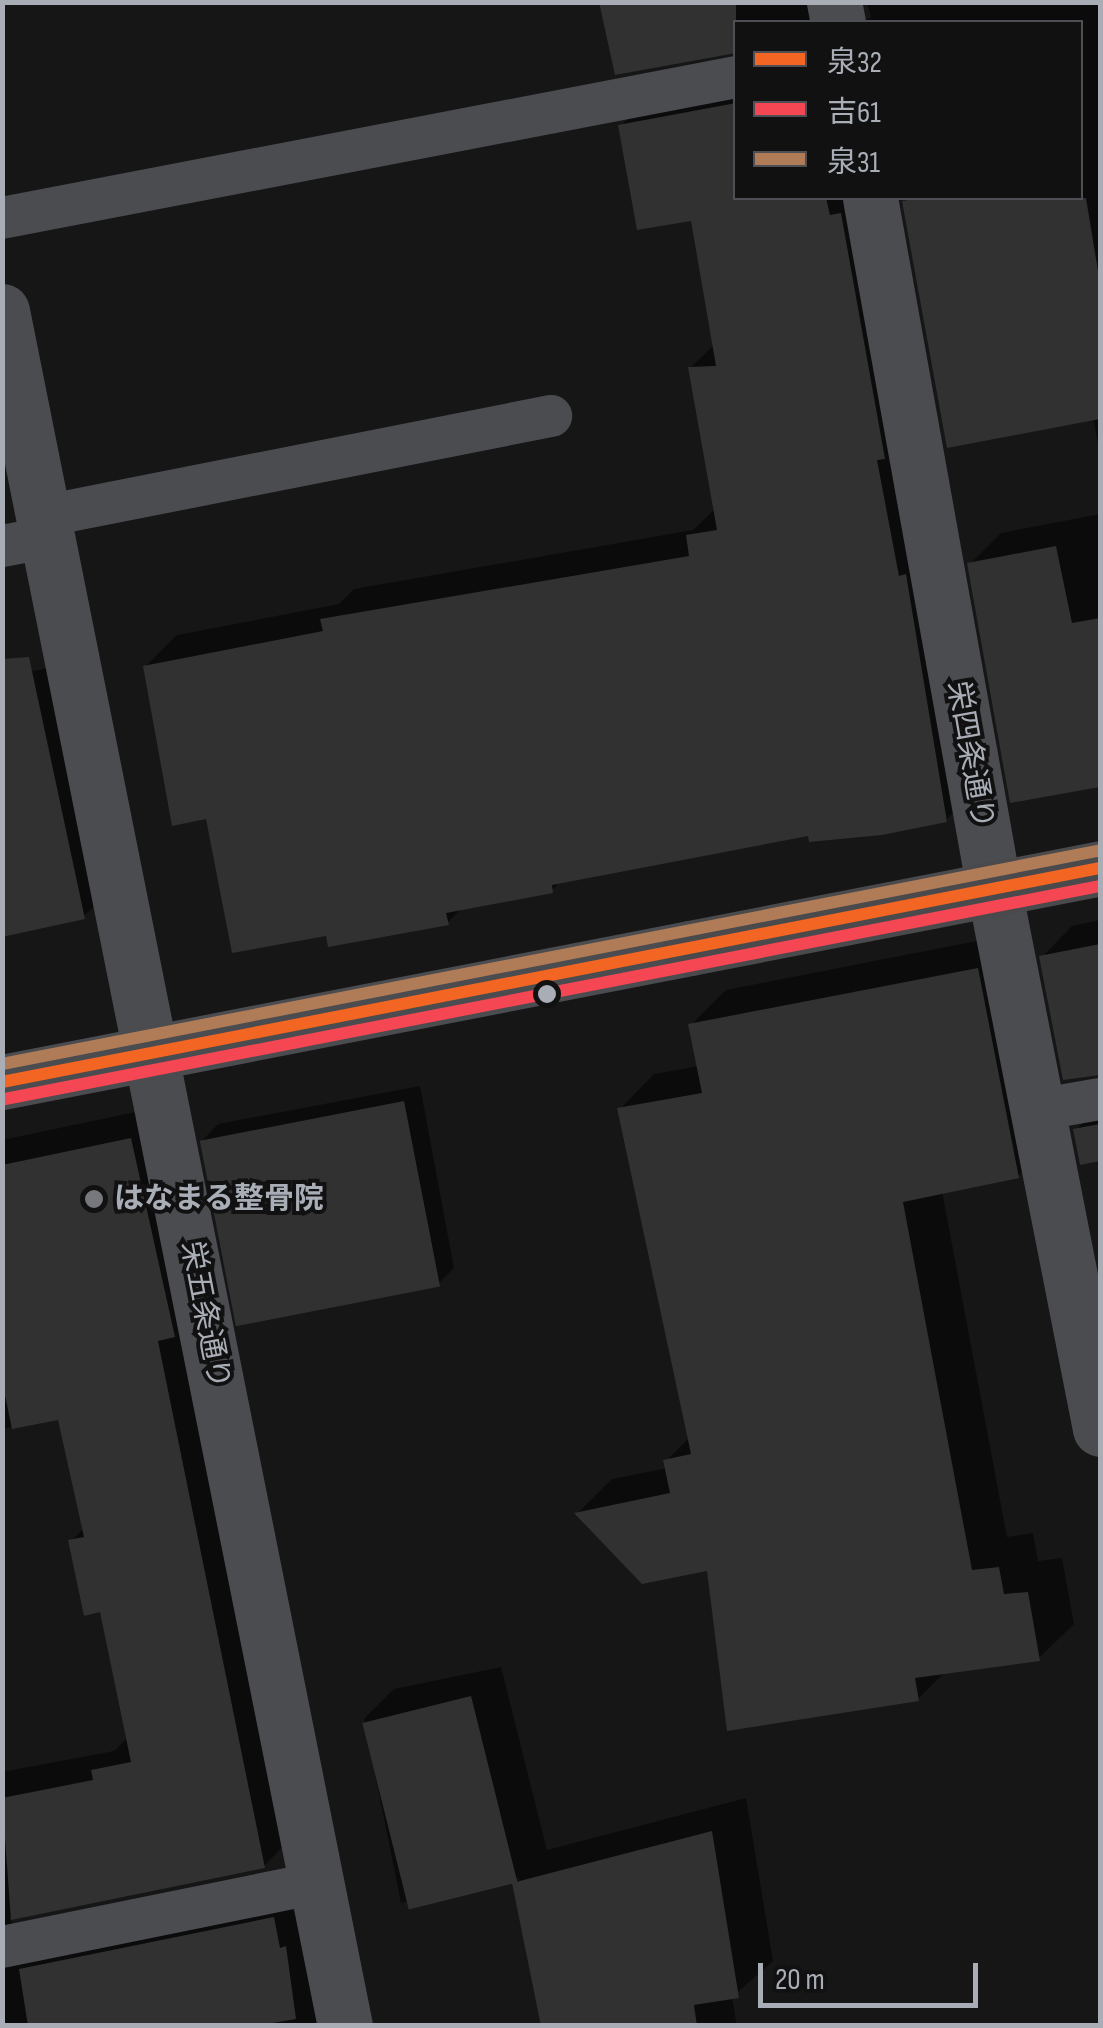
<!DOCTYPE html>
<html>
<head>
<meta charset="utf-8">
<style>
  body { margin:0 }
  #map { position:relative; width:1103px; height:2028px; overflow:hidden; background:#161617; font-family:"Sofia Sans Condensed","Noto Sans JP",sans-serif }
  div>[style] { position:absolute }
  .shadow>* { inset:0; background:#0007 }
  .building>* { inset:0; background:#313132; transform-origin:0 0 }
  .service>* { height:42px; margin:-21px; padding:0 21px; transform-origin:21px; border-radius:21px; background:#4b4c4f }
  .minor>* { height:55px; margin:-27.5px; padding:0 27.5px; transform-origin:27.5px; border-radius:27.5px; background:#4b4c4f }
  .tertiary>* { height:55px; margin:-27.5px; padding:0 27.5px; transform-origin:27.5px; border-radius:27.5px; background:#4b4c4f }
  .secondary>* { height:55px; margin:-27.5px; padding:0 27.5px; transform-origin:27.5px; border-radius:27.5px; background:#4a4a4d }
  .bus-1>* { height:12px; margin:-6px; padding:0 6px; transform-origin:6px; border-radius:6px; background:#f26522 }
  .bus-2>* { height:12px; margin:-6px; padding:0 6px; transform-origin:6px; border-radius:6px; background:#f44653 }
  .bus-3>* { height:12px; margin:-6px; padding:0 6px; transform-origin:6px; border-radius:6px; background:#b07c57 }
  .dots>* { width:28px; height:28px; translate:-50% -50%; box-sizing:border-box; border:5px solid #111112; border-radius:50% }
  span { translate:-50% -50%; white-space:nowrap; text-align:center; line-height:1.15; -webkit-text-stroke:8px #111112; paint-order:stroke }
  .street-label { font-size:30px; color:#a9adb6 }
  .poi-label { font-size:30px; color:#a9adb6; font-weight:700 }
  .left { translate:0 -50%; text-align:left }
  .frame { position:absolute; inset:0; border:5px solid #a9adb6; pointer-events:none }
  .legend { position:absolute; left:733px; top:20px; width:350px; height:180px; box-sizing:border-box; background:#111112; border:2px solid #4e4f54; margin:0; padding:12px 18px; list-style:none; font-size:30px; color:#a9adb6 }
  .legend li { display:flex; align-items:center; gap:20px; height:50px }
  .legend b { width:50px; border:2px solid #4e4f54 }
  .scale { position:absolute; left:758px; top:1963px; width:220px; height:45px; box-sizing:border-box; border:5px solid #a9adb6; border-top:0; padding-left:12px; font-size:30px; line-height:35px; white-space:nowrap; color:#a9adb6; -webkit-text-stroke:8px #111112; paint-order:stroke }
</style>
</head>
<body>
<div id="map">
  <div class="shadow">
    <i style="clip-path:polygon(602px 2px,842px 2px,861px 22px,871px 17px,867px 2px,1100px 2px,1100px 454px,1093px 418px,949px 445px,904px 198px,1080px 198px,1080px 22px,736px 22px)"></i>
    <i style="clip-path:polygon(736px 79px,736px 198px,874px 198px,977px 789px,946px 820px,810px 833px,562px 880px,552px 890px,462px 908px,447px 923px,328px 933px,208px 816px,146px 666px,177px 635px,339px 604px,354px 589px,693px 530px,716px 508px,690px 368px,715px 344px,693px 218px,621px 126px,652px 95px)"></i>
    <i style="clip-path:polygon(1100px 514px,1100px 784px,1012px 800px,970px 564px,1001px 533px)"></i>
    <i style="clip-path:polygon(74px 662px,121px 880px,83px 917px,2px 678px)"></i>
    <i style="clip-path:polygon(1100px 920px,1100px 1074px,1065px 1077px,1042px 957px,1072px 926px)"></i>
    <i style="clip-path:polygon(1012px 934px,1052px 1141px,1018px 1176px,942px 1191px,1007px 1537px,1033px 1533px,1038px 1561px,1062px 1558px,1074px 1624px,1039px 1658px,946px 1671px,918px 1699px,709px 1568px,578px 1513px,612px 1479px,668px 1468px,666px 1461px,690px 1437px,620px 1109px,654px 1074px,699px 1066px,691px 1025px,726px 990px)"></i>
    <i style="clip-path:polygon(420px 1086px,454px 1268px,438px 1284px,202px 1141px,218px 1124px)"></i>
    <i style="clip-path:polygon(1100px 1105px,1100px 1178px,1097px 1159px,1076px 1130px)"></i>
    <i style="clip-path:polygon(164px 1106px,296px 1833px,264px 1866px,9px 1917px,17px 1932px,307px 1886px,323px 2026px,2px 2026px,2px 1772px,114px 1751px,127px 1738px,102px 1609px,71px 1541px,84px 1528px,60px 1417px,2px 1429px,2px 1140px)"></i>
    <i style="clip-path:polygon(501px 1667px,547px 1850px,746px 1798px,773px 1961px,732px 1997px,737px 2026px,576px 2026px,515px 1884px,520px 1878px,401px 1903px,364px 1719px,394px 1689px)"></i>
  </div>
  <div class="building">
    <i style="clip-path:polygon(599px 2px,736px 2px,736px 53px,615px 75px)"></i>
    <i style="clip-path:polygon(736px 103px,736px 198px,826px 198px,830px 215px,841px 213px,885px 459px,877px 460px,899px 576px,906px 574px,947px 822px,882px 835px,809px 842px,808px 836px,552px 885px,553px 893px,446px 913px,449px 925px,328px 947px,326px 936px,232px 953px,206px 819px,172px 826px,143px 666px,323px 631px,320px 619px,689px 556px,686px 535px,717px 530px,688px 367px,716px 366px,691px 221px,637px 230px,618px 125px)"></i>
    <i style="clip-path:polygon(920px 198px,1086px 198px,1100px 283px,1100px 419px,947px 448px,902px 201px)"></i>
    <i style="clip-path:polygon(1056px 546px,1072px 623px,1100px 618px,1100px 787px,1010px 803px,967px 563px)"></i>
    <i style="clip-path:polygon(29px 657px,85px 919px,2px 937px,2px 659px)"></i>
    <i style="clip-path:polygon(1100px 944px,1100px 1075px,1063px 1080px,1039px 956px)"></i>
    <i style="clip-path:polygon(978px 968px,1019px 1178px,903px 1202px,972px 1570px,999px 1567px,1004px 1594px,1028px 1592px,1040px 1661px,915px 1678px,919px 1701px,727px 1731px,707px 1571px,642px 1584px,574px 1513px,670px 1493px,663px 1460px,691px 1454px,617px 1108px,702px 1093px,688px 1024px)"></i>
    <i style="left:404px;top:1101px;width:189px;height:208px;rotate:79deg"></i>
    <i style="clip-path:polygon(1100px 1124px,1100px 1161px,1080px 1165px,1073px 1129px)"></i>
    <i style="clip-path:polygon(131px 1138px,175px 1337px,158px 1341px,265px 1868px,11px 1920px,2px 1798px,93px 1780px,91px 1770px,131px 1762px,100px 1612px,84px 1616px,68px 1540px,84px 1537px,58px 1420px,12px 1429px,2px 1381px,2px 1165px)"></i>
    <i style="left:471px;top:1696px;width:192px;height:112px;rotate:76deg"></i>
    <i style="clip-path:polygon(712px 1831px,739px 1998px,694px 2005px,697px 2026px,541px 2026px,512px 1883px)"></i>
    <i style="clip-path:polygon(274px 1917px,280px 1948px,286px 1946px,296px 2019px,255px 2026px,28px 2026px,19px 1969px)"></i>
  </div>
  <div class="service">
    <i style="left:2px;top:218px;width:747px;rotate:-10.87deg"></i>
    <i style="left:44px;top:516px;width:517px;rotate:-11.16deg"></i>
    <i style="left:2px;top:546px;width:48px;rotate:-10.8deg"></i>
    <i style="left:1037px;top:1110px;width:64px;rotate:-9.9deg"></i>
    <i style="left:2px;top:1947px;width:321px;rotate:-11.5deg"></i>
  </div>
  <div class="minor">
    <i style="left:834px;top:2px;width:20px;rotate:79deg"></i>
    <i style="left:870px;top:198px;width:702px;rotate:79.83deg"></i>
    <i style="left:994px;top:889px;width:550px;rotate:78.89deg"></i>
    <i style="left:2px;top:311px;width:1749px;rotate:78.69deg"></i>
  </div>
  <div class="tertiary">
    <i style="left:2px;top:1082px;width:701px;rotate:-11.02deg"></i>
  </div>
  <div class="secondary">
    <i style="left:690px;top:948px;width:418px;rotate:-11deg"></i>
  </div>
  <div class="bus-1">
    <i style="left:2px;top:1082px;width:1119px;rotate:-11.03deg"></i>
  </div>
  <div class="bus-2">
    <i style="left:5px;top:1099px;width:1116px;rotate:-11.01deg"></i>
  </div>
  <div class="bus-3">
    <i style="left:2px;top:1064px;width:1116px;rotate:-11.01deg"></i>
  </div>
  <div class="dots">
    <i style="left:547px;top:994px;background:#a9adb6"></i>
    <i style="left:94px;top:1199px;background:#76787e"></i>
  </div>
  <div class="street-label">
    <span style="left:970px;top:755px;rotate:80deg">栄四条通り</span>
    <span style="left:205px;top:1315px;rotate:79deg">栄五条通り</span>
  </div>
  <div class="poi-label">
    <span class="left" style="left:114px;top:1199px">はなまる整骨院</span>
  </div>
  <div class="frame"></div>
  <ul class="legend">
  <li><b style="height:12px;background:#f26522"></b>泉32</li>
  <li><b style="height:12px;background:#f44653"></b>吉61</li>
  <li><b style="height:12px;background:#b07c57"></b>泉31</li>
  </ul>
  <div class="scale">20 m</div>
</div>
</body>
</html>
